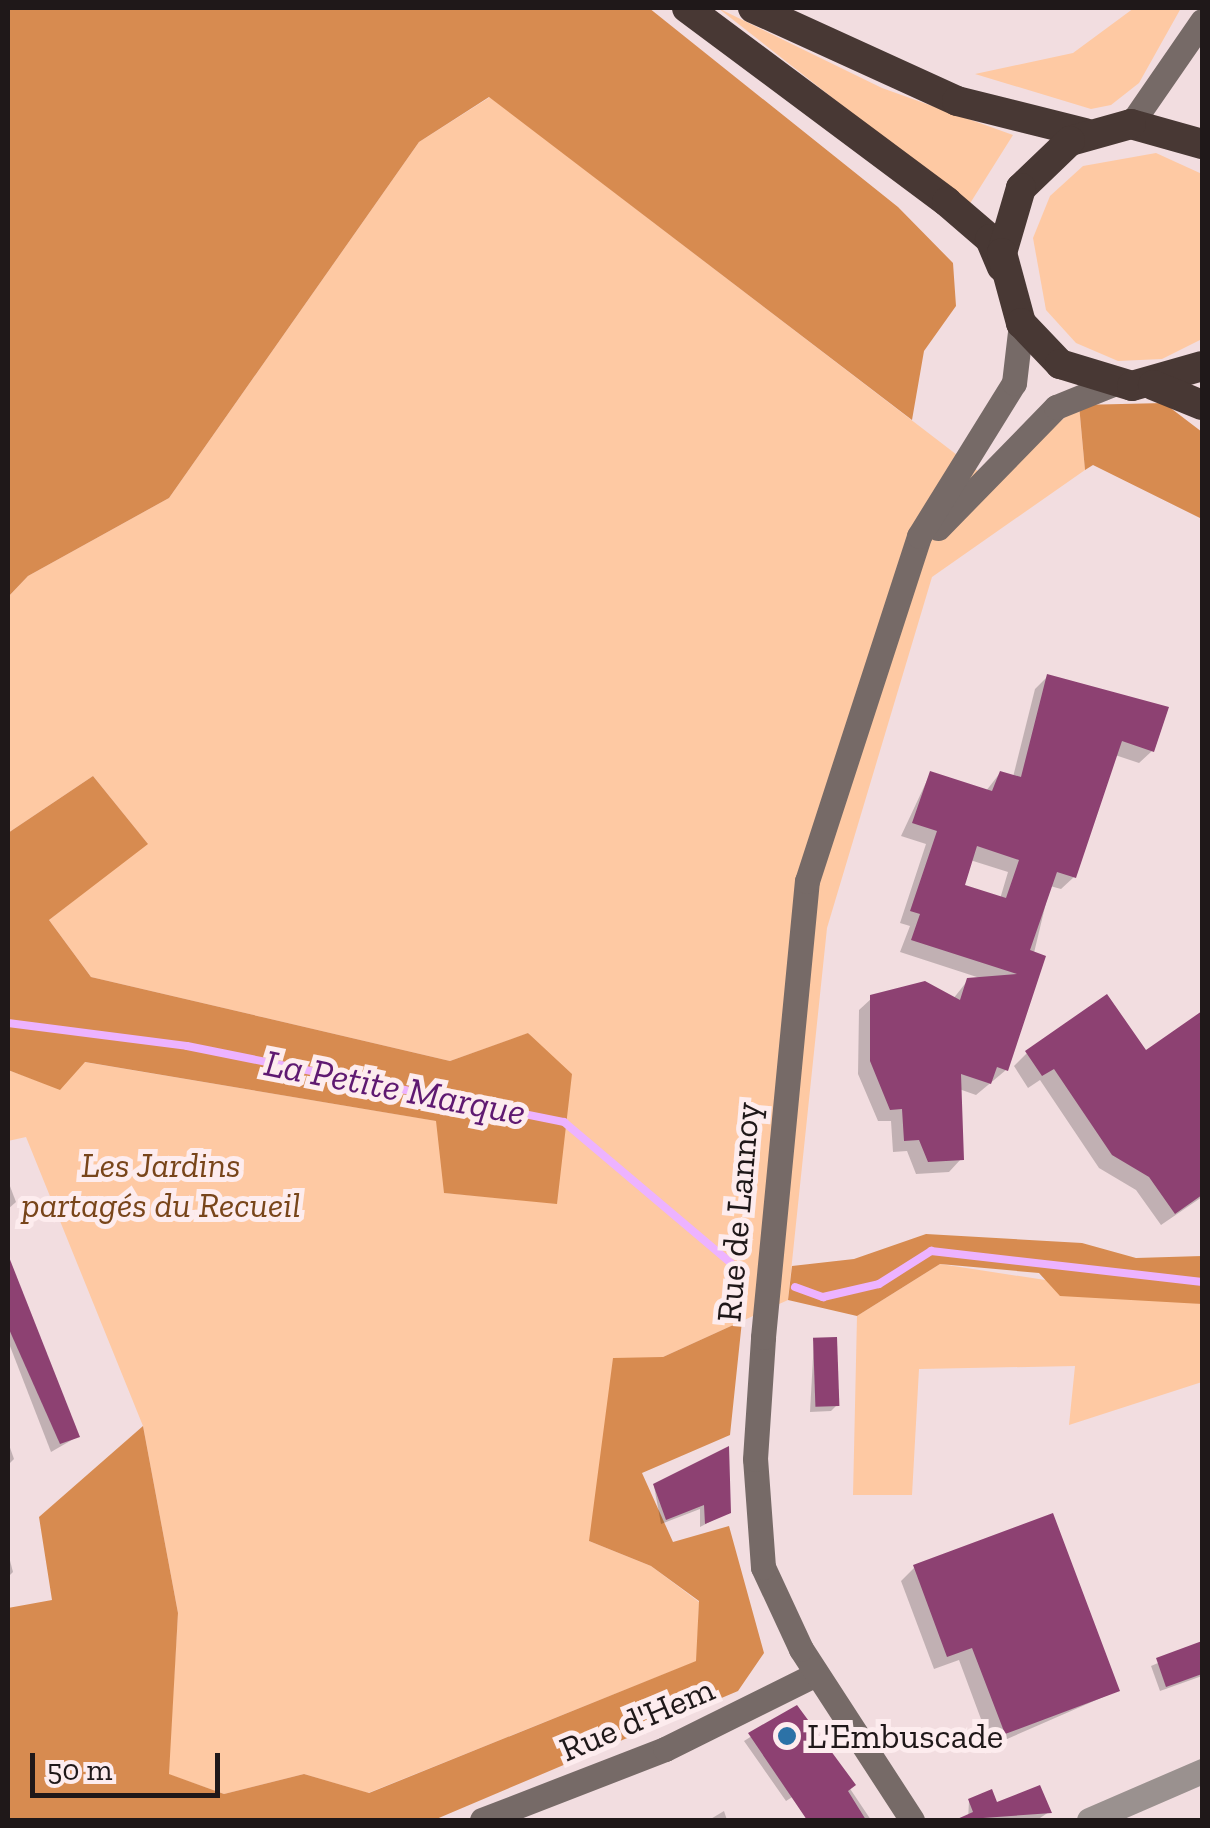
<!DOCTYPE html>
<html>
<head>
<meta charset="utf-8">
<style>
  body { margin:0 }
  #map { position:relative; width:1210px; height:1828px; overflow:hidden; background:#f2dde0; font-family:"Zilla Slab",serif }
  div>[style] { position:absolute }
  .green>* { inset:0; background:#fec9a3 }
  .forest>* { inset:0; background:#d78b50 }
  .shadow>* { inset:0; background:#0003 }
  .stream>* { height:8px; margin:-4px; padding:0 4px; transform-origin:4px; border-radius:4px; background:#edb3ff }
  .building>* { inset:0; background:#8d4172; transform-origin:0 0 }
  .street>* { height:25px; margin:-12.5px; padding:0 12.5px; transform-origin:12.5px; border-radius:12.5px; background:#9a918f }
  .secondary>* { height:25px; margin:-12.5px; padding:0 12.5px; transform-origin:12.5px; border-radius:12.5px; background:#766a67 }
  .highway>* { height:30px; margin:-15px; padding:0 15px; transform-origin:15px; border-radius:15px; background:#483834 }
  .dots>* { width:28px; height:28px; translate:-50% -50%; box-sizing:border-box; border:5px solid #fdecee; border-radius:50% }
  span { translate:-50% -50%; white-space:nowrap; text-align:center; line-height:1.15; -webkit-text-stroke:10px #fdecee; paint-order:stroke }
  .park-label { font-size:35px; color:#78451a; font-style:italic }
  .street-label { font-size:35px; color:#1f1819 }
  .poi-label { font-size:35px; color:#1f1819 }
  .left { translate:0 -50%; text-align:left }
  .water-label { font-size:38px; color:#5f1971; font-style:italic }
  .frame { position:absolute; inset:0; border:10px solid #1f1819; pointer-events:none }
  .scale { position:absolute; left:30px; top:1753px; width:190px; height:45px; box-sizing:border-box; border:5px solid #1f1819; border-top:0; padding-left:12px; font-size:30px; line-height:35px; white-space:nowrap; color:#1f1819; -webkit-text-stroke:8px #fdecee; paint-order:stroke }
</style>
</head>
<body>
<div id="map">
  <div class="green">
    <i style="clip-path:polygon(718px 8px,882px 88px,1013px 135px,969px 205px)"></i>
    <i style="clip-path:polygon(1134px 8px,1181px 8px,1139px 83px,1111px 105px,1091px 109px,975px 74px,1073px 53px)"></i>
    <i style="clip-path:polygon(490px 97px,991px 481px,1079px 405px,1085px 470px,932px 577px,827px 928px,788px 1300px,663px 1357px,589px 1541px,651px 1566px,699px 1602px,697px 1661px,368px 1793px,304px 1774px,224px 1794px,168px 1774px,178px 1613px,143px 1426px,26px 1137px,8px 1141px,8px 1070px,60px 1089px,84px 1062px,437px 1121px,445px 1193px,556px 1203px,562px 1148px,529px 1033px,450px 1061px,91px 977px,49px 920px,147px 843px,93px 776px,8px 833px,8px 597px,28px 576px,169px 498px,419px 142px)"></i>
    <i style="clip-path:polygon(1156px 153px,1202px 174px,1202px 339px,1162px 359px,1118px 361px,1076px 343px,1046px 310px,1033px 238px,1050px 196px,1083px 166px)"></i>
    <i style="clip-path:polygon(940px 1264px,1202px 1304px,1202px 1382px,1069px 1425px,1075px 1366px,919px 1369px,912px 1495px,853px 1495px,857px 1316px)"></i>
  </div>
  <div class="forest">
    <i style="clip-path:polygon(8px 8px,649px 8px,898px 207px,953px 263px,956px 306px,924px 351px,912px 420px,489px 97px,419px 142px,169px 498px,28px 576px,8px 597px)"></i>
    <i style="clip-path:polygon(1164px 403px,1202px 432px,1202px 519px,1093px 465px,1085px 470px,1079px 405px)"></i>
    <i style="clip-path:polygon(93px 776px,148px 844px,49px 920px,91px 977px,450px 1061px,528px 1033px,572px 1074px,557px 1204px,444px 1193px,436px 1121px,85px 1062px,60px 1090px,8px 1070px,8px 833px)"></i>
    <i style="clip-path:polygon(926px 1234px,1082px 1243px,1136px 1258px,1202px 1256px,1202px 1304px,1060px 1296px,1039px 1273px,940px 1264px,857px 1316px,788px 1300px,792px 1266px,854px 1259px)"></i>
    <i style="clip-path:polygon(742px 1321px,730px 1435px,642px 1473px,673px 1542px,729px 1526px,764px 1653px,738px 1691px,434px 1820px,8px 1820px,8px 1608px,52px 1600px,39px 1517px,143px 1426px,178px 1613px,169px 1774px,224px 1794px,304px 1774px,369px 1793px,696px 1661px,699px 1601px,651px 1566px,589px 1541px,613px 1358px,663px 1357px)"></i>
  </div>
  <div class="shadow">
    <i style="clip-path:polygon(evenodd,1047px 677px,1152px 751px,1139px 763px,1115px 755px,1074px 877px,1061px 889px,1050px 886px,1006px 1070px,976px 1095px,959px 1089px,961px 1159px,949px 1172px,916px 1174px,907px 1151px,893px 1152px,891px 1121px,878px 1121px,858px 1074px,859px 1010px,872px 998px,953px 999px,968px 980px,983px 979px,900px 952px,910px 926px,900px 923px,926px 844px,901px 836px,930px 774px,986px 791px,1000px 773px,1013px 777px,1035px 689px,1047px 677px,970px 860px,1008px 872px,1000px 899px,961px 886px,970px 860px)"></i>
    <i style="clip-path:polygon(1202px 1014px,1202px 1197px,1161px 1225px,1136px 1190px,1099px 1168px,1040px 1080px,1028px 1088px,1014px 1066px,1027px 1053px,1145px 1053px)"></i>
    <i style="clip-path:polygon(8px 1181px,16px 1202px,8px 1209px)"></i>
    <i style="clip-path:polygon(16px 1284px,77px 1437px,51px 1452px,8px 1341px,8px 1286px)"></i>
    <i style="clip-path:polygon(814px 1340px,837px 1405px,831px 1411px,810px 1412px)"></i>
    <i style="clip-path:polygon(8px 1442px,14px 1459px,8px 1465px)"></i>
    <i style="clip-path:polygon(654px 1486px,729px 1512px,700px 1527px,700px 1509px,661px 1524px)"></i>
    <i style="clip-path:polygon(8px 1553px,13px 1572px,8px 1577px)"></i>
    <i style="clip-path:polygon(914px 1568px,1117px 1691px,991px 1746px,959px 1660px,934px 1669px,901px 1581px)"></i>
    <i style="clip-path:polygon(1202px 1644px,1202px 1676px,1160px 1691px,1151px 1666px)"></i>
    <i style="clip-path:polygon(796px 1708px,871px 1820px,808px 1820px,797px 1794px,786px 1801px,744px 1741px)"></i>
    <i style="clip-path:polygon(969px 1801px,996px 1806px,1049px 1812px,1037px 1820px,968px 1820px)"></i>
    <i style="clip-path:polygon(724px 1811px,727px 1820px,709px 1820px)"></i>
  </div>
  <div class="stream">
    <i style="left:8px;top:1023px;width:180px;rotate:7.3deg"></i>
    <i style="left:187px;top:1046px;width:385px;rotate:11.4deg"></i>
    <i style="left:564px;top:1122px;width:220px;rotate:40.2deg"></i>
    <i style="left:795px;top:1287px;width:30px;rotate:20deg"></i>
    <i style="left:823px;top:1297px;width:57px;rotate:-13.1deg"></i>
    <i style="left:879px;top:1284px;width:62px;rotate:-32.4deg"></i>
    <i style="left:931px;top:1251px;width:273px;rotate:6.5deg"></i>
  </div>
  <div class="building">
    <i style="clip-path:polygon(evenodd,1047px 674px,1169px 707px,1154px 752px,1122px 741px,1076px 878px,1057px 872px,1030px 950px,1046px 956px,1008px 1071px,997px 1067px,991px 1084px,961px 1074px,964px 1160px,928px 1162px,919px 1140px,904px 1141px,902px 1109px,890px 1110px,870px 1061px,870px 995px,925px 981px,960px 1000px,967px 978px,1017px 974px,911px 940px,920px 914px,910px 911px,937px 831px,912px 823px,930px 771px,992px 791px,1000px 771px,1021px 777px,1047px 674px,977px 846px,1019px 860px,1006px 898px,965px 885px,977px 846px)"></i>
    <i style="clip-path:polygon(1107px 994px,1146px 1050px,1202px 1011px,1202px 1195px,1175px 1214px,1149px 1177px,1112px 1155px,1054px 1069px,1042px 1076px,1025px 1051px)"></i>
    <i style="clip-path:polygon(9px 1257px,80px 1437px,60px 1444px,8px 1327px)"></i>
    <i style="left:837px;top:1337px;width:69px;height:24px;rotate:88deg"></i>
    <i style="clip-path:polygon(729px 1446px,731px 1513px,705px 1524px,704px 1505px,666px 1520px,653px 1484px)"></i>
    <i style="clip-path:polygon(1053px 1513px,1120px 1691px,1005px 1734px,972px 1648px,947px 1657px,913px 1565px)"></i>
    <i style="clip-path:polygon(1202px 1641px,1202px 1674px,1166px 1687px,1156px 1658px)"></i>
    <i style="clip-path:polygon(797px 1705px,856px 1785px,848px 1791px,866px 1820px,807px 1820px,748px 1733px)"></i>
    <i style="clip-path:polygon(1040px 1785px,1052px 1813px,955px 1820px,973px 1812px,968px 1799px,992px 1789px,997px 1802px)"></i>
  </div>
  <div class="street">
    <i style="left:1089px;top:1820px;width:123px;rotate:-23.4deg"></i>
  </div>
  <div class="secondary">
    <i style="left:1131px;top:124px;width:125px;rotate:-55.4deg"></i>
    <i style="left:938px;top:528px;width:169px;rotate:-45.7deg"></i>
    <i style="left:1056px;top:407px;width:61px;rotate:-22deg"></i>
    <i style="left:482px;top:1820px;width:196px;rotate:-21.2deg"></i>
    <i style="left:665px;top:1749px;width:169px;rotate:-26.4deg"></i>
    <i style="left:912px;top:1820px;width:204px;rotate:-123deg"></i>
    <i style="left:801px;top:1649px;width:90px;rotate:-114.9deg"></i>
    <i style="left:763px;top:1567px;width:108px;rotate:-94.2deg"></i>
    <i style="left:755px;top:1459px;width:122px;rotate:-86.2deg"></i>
    <i style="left:763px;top:1337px;width:458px;rotate:-84.5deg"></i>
    <i style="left:807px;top:881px;width:363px;rotate:-72deg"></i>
    <i style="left:919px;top:536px;width:180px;rotate:-58.2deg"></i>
    <i style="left:1014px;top:383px;width:60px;rotate:-83.3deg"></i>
  </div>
  <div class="highway">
    <i style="left:687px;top:8px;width:324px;rotate:36.7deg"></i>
    <i style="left:947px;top:202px;width:57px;rotate:40.7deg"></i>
    <i style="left:990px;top:239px;width:30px;rotate:67deg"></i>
    <i style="left:753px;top:8px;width:224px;rotate:24.5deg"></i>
    <i style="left:957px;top:101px;width:132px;rotate:14deg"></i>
    <i style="left:1202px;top:144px;width:74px;rotate:-164.3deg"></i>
    <i style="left:1131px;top:124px;width:63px;rotate:164.4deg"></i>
    <i style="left:1070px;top:141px;width:68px;rotate:136.2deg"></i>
    <i style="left:1021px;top:188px;width:68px;rotate:106.3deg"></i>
    <i style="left:1002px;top:253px;width:73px;rotate:74.8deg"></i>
    <i style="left:1021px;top:323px;width:57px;rotate:46.4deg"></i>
    <i style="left:1060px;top:364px;width:75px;rotate:17deg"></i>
    <i style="left:1132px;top:386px;width:73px;rotate:-15.9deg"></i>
    <i style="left:1153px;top:385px;width:53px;rotate:22.2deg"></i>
  </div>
  <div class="dots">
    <i style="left:787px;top:1736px;background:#2c72a7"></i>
  </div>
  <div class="park-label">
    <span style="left:161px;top:1185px">Les Jardins<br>partagés du Recueil</span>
  </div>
  <div class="street-label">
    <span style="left:738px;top:1212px;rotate:-85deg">Rue de Lannoy</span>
    <span style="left:637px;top:1719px;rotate:-23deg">Rue d'Hem</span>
  </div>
  <div class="poi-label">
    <span class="left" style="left:807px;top:1736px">L'Embuscade</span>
  </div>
  <div class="water-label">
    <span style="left:395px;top:1088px;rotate:11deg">La Petite Marque</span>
  </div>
  <div class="frame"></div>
  <div class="scale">50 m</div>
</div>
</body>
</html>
